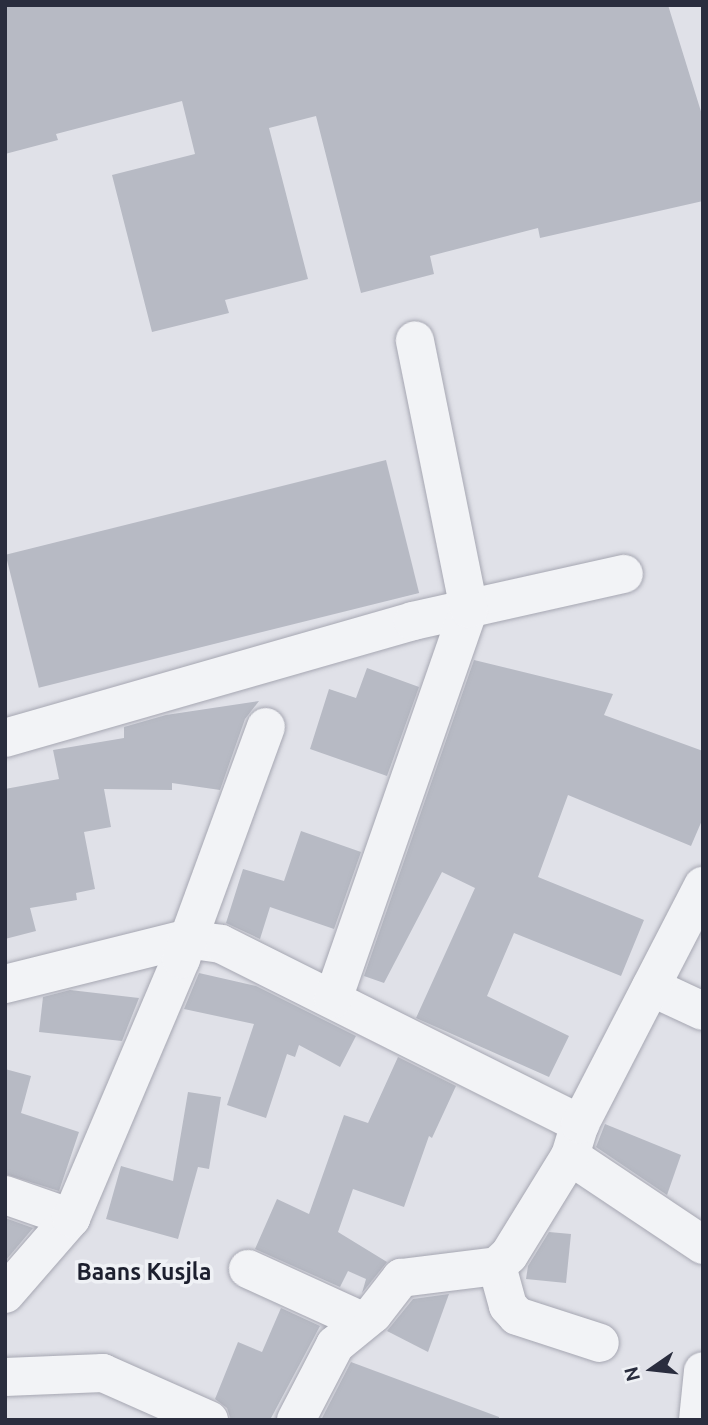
<!DOCTYPE html>
<html>
<head>
<meta charset="utf-8">
<style>
  body { margin:0 }
  #map { position:relative; width:708px; height:1425px; overflow:hidden; background:#e0e1e8; font-family:Ubuntu,sans-serif }
  div>[style] { position:absolute }
  .building>* { inset:0; background:#b7bac4; transform-origin:0 0 }
  .roads { filter:drop-shadow(0 0 2px #a6a7b2) drop-shadow(0 0 2px #a6a7b2) }
  .minor>* { height:38px; margin:-19px; padding:0 19px; transform-origin:19px; border-radius:19px; background:#f2f3f6 }
  span { translate:-50% -50%; white-space:nowrap; text-align:center; line-height:1.15; -webkit-text-stroke:7px #eff1f5; paint-order:stroke }
  .neighbourhood-label { font-size:23px; color:#1c1f2e; font-weight:700 }
  .frame { position:absolute; inset:0; border:7px solid #2a2d3e; pointer-events:none }
  .north { position:absolute; left:617px; top:1334px; width:70px; height:70px; -webkit-text-stroke:5px #eff1f5; paint-order:stroke; rotate:256deg; font-size:19px; font-weight:700; line-height:28px; text-align:center; color:#2a2d3e }
  .north::after { content:''; display:block; margin:auto; width:24px; height:32px; background:#2a2d3e; clip-path:polygon(50% 0,100% 100%,50% 72%,0 100%) }
</style>
</head>
<body>
<div id="map">
  <div class="building">
    <i style="clip-path:polygon(5px 5px,668px 5px,703px 118px,703px 201px,540px 238px,538px 228px,430px 256px,434px 274px,361px 293px,316px 116px,269px 128px,308px 279px,225px 300px,229px 313px,152px 332px,112px 175px,195px 154px,182px 101px,56px 134px,58px 140px,5px 154px)"></i>
    <i style="left:386px;top:460px;width:137px;height:392px;rotate:76deg"></i>
    <i style="clip-path:polygon(474px 660px,613px 694px,604px 715px,703px 751px,703px 818px,691px 846px,568px 795px,538px 877px,644px 920px,621px 976px,514px 933px,487px 996px,569px 1036px,549px 1077px,416px 1018px,475px 888px,442px 872px,384px 983px,364px 976px)"></i>
    <i style="clip-path:polygon(367px 668px,419px 687px,387px 776px,310px 749px,329px 689px,356px 698px)"></i>
    <i style="clip-path:polygon(259px 701px,245px 719px,220px 790px,172px 783px,172px 790px,104px 789px,111px 827px,84px 832px,95px 889px,76px 893px,77px 900px,30px 908px,36px 931px,5px 939px,5px 789px,59px 779px,53px 750px,124px 738px,124px 727px,166px 715px)"></i>
    <i style="clip-path:polygon(301px 831px,361px 852px,334px 929px,270px 907px,260px 939px,226px 923px,243px 869px,284px 881px)"></i>
    <i style="clip-path:polygon(199px 973px,256px 986px,356px 1036px,340px 1067px,299px 1045px,295px 1057px,287px 1054px,266px 1118px,227px 1105px,254px 1024px,184px 1009px)"></i>
    <i style="clip-path:polygon(70px 990px,139px 998px,122px 1041px,39px 1032px,43px 997px)"></i>
    <i style="clip-path:polygon(398px 1057px,456px 1086px,432px 1138px,429px 1136px,404px 1207px,353px 1189px,338px 1232px,387px 1262px,362px 1293px,366px 1279px,348px 1271px,340px 1287px,255px 1249px,277px 1199px,309px 1214px,344px 1115px,368px 1123px)"></i>
    <i style="clip-path:polygon(5px 1069px,31px 1076px,21px 1113px,79px 1132px,59px 1191px,5px 1174px)"></i>
    <i style="clip-path:polygon(188px 1092px,221px 1097px,209px 1169px,198px 1167px,178px 1239px,106px 1219px,121px 1166px,173px 1181px)"></i>
    <i style="clip-path:polygon(605px 1124px,681px 1155px,667px 1195px,596px 1147px)"></i>
    <i style="clip-path:polygon(5px 1218px,33px 1228px,6px 1260px,5px 1260px)"></i>
    <i style="clip-path:polygon(549px 1232px,571px 1234px,566px 1283px,526px 1279px,528px 1266px)"></i>
    <i style="clip-path:polygon(449px 1294px,428px 1352px,387px 1331px,413px 1299px)"></i>
    <i style="clip-path:polygon(281px 1308px,320px 1326px,270px 1420px,231px 1420px,227px 1408px,215px 1399px,238px 1342px,262px 1352px)"></i>
    <i style="clip-path:polygon(351px 1362px,499px 1417px,499px 1420px,321px 1420px)"></i>
  </div>
  <div class="roads">
    <div class="minor">
      <i style="left:5px;top:738px;width:424px;rotate:-16deg"></i>
      <i style="left:413px;top:621px;width:216px;rotate:-12.6deg"></i>
      <i style="left:5px;top:984px;width:187px;rotate:-14deg"></i>
      <i style="left:186px;top:939px;width:35px;rotate:8deg"></i>
      <i style="left:221px;top:944px;width:402px;rotate:26.6deg"></i>
      <i style="left:651px;top:987px;width:57px;rotate:24.8deg"></i>
      <i style="left:333px;top:999px;width:413px;rotate:-70.8deg"></i>
      <i style="left:469px;top:609px;width:274px;rotate:-101.4deg"></i>
      <i style="left:570px;top:1156px;width:160px;rotate:33.8deg"></i>
      <i style="left:5px;top:1195px;width:70px;rotate:19.2deg"></i>
      <i style="left:497px;top:1266px;width:41px;rotate:74.6deg"></i>
      <i style="left:508px;top:1306px;width:13px;rotate:48deg"></i>
      <i style="left:517px;top:1316px;width:87px;rotate:18deg"></i>
      <i style="left:248px;top:1269px;width:125px;rotate:24.5deg"></i>
      <i style="left:5px;top:1294px;width:101px;rotate:-49deg"></i>
      <i style="left:71px;top:1218px;width:281px;rotate:-67deg"></i>
      <i style="left:181px;top:959px;width:247px;rotate:-69.9deg"></i>
      <i style="left:5px;top:1377px;width:98px;rotate:-2.3deg"></i>
      <i style="left:103px;top:1373px;width:116px;rotate:23.9deg"></i>
      <i style="left:296px;top:1420px;width:85px;rotate:-62.5deg"></i>
      <i style="left:335px;top:1345px;width:49px;rotate:-39.2deg"></i>
      <i style="left:373px;top:1314px;width:46px;rotate:-52.1deg"></i>
      <i style="left:401px;top:1278px;width:97px;rotate:-7.1deg"></i>
      <i style="left:497px;top:1266px;width:16px;rotate:-43deg"></i>
      <i style="left:509px;top:1255px;width:116px;rotate:-58.4deg"></i>
      <i style="left:570px;top:1156px;width:34px;rotate:-73deg"></i>
      <i style="left:580px;top:1124px;width:268px;rotate:-62.7deg"></i>
      <i style="left:698px;top:1420px;width:49px;rotate:-84.2deg"></i>
    </div>
  </div>
  <div class="neighbourhood-label">
    <span style="left:144px;top:1272px">Baans Kusjla</span>
  </div>
  <div class="frame"></div>
  <div class="north">N</div>
</div>
</body>
</html>
